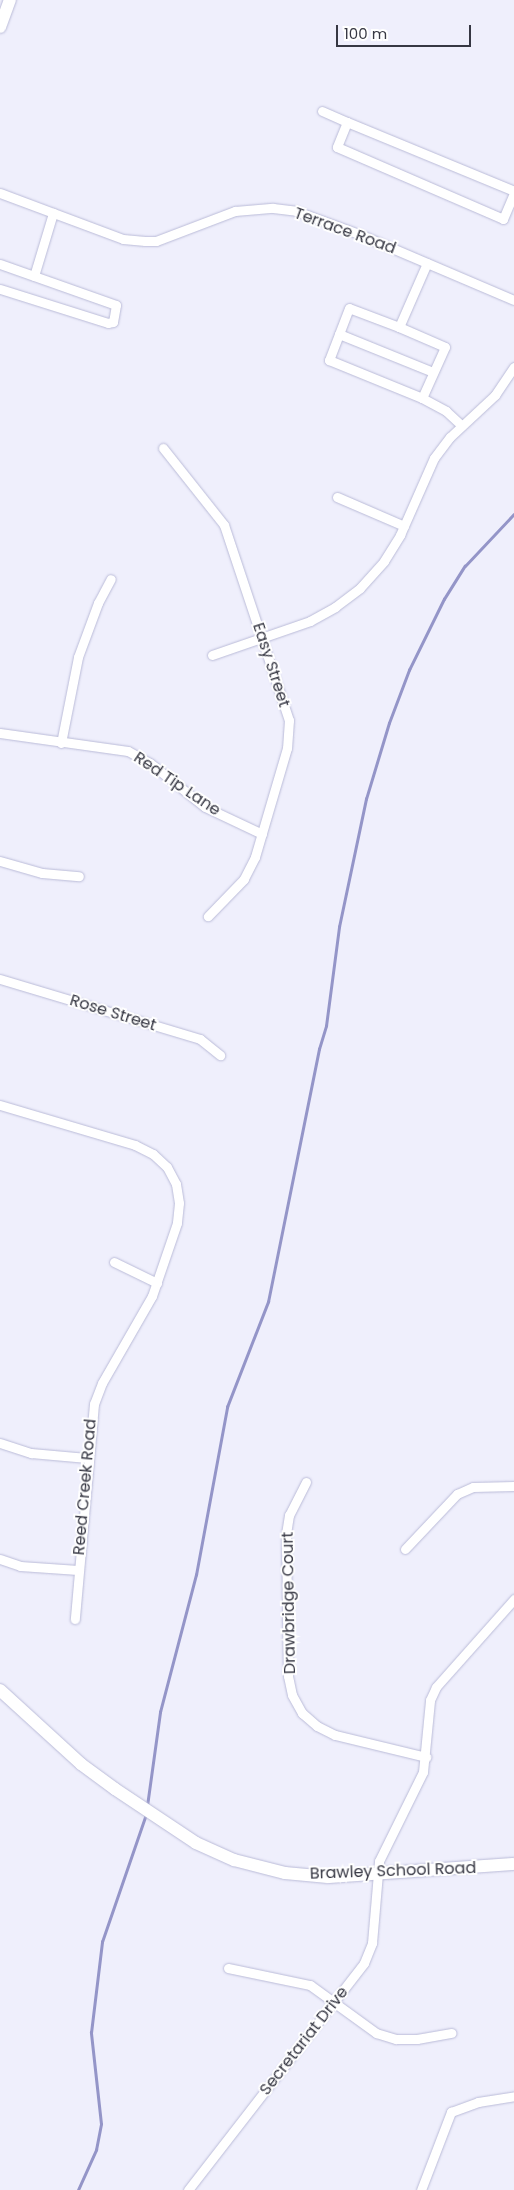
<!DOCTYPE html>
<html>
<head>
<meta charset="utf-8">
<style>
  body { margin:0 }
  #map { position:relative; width:514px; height:2190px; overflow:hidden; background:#efeffc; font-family:Poppins,sans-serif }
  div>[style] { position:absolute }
  .stream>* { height:2.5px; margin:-1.25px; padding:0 1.25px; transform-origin:1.25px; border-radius:1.25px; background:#9495c8 }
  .roads { filter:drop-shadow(0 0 1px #babbd8) drop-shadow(0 0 1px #babbd8) }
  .street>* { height:9px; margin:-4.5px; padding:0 4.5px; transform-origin:4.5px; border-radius:4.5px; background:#fff }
  .secondary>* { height:12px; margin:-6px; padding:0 6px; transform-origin:6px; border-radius:6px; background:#fff }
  span { translate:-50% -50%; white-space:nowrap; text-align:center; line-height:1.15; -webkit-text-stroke:4px #fff; paint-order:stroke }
  .street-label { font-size:16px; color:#363743 }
  .scale { position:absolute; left:336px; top:25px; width:135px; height:22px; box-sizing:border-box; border:2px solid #363743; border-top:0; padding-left:6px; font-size:15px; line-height:18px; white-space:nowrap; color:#363743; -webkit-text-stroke:4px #fff; paint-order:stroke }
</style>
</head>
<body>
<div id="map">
  <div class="stream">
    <i style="left:147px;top:1806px;width:95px;rotate:-82.1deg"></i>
    <i style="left:160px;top:1712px;width:142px;rotate:-75.3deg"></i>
    <i style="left:196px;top:1575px;width:171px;rotate:-79.5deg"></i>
    <i style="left:227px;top:1407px;width:113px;rotate:-68.7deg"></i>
    <i style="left:268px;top:1302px;width:258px;rotate:-78.6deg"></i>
    <i style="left:319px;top:1049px;width:24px;rotate:-73deg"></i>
    <i style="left:326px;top:1026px;width:100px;rotate:-82.5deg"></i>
    <i style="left:339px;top:927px;width:131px;rotate:-78.1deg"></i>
    <i style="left:366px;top:799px;width:79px;rotate:-73.2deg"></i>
    <i style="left:389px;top:723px;width:57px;rotate:-69.3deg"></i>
    <i style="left:409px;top:670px;width:79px;rotate:-63.8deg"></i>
    <i style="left:444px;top:599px;width:39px;rotate:-58deg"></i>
    <i style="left:465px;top:566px;width:71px;rotate:-46.7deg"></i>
    <i style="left:78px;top:2190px;width:44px;rotate:-65.8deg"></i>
    <i style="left:96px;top:2150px;width:26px;rotate:-79deg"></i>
    <i style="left:101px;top:2124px;width:92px;rotate:-96.3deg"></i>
    <i style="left:91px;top:2033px;width:92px;rotate:-83.1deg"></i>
    <i style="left:102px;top:1942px;width:135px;rotate:-71deg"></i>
  </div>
  <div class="roads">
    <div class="street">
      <i style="left:322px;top:111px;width:27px;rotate:24deg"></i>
      <i style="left:347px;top:122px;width:27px;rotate:112deg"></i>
      <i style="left:337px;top:147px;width:181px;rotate:23.4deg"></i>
      <i style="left:503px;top:219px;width:28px;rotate:-67deg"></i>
      <i style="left:347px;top:122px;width:181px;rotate:22.4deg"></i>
      <i style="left:0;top:193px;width:131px;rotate:20.5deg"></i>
      <i style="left:123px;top:239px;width:22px;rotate:5deg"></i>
      <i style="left:145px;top:241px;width:11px"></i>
      <i style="left:156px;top:241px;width:85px;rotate:-20.8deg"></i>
      <i style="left:235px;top:211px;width:38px;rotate:-5deg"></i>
      <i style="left:273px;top:208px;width:23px;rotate:7deg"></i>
      <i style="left:296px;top:211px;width:67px;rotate:20.1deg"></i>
      <i style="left:359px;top:234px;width:168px;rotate:23.1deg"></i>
      <i style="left:427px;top:263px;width:70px;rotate:113.6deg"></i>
      <i style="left:399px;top:327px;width:50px;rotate:23.5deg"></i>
      <i style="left:445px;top:347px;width:56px;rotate:114.3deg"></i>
      <i style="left:422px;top:398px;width:27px;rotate:28deg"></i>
      <i style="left:446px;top:411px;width:21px;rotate:43deg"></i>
      <i style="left:0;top:264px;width:123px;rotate:19.5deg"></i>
      <i style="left:116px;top:305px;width:17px;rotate:100deg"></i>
      <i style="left:113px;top:322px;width:5px;rotate:169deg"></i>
      <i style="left:108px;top:323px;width:113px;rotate:-162.5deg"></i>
      <i style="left:34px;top:276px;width:66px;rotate:-73.2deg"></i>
      <i style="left:399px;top:327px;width:53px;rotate:-159.2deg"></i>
      <i style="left:349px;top:308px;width:56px;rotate:111deg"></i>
      <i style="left:329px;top:360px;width:100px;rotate:22.2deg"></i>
      <i style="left:339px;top:334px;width:101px;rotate:22deg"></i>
      <i style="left:163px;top:448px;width:98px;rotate:51.6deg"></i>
      <i style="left:224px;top:525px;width:206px;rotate:71.6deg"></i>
      <i style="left:289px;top:720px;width:28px;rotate:94deg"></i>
      <i style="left:287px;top:748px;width:114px;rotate:106.4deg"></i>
      <i style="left:255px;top:857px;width:25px;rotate:117deg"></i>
      <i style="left:244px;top:879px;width:52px;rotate:134.2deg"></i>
      <i style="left:337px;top:497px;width:73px;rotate:23.4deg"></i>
      <i style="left:212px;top:655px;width:104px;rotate:-19.1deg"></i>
      <i style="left:310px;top:621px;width:29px;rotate:-29deg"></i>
      <i style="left:335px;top:607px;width:31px;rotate:-37deg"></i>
      <i style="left:360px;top:588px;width:36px;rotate:-48deg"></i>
      <i style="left:384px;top:561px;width:31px;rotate:-58deg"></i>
      <i style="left:400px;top:535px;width:84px;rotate:-66.2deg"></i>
      <i style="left:434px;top:458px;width:26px;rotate:-53deg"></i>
      <i style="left:450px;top:437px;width:62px;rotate:-43deg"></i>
      <i style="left:495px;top:395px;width:34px;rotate:-56deg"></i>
      <i style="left:0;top:733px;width:129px;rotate:8deg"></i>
      <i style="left:128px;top:751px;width:25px;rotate:29deg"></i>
      <i style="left:150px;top:763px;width:70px;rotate:38.7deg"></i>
      <i style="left:205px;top:807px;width:63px;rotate:25.3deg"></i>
      <i style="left:61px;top:743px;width:88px;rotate:-78.8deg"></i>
      <i style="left:78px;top:657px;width:58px;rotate:-69.7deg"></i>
      <i style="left:98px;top:603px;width:27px;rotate:-62deg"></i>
      <i style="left:0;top:861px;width:44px;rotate:15.9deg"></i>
      <i style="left:42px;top:873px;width:37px;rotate:5deg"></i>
      <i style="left:0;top:979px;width:209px;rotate:16.7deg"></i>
      <i style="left:200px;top:1039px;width:26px;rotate:39deg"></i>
      <i style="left:0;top:1105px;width:141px;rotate:16.5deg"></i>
      <i style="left:135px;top:1145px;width:20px;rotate:27deg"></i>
      <i style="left:153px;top:1154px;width:19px;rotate:43deg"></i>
      <i style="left:167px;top:1167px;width:19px;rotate:62deg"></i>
      <i style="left:176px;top:1184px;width:19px;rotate:81deg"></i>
      <i style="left:179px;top:1203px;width:20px;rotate:96deg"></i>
      <i style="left:177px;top:1223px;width:77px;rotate:108.9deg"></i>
      <i style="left:152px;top:1296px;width:100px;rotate:119.9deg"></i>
      <i style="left:102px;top:1383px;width:22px;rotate:111deg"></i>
      <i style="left:94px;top:1404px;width:216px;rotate:95.1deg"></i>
      <i style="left:114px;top:1262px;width:48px;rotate:26deg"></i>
      <i style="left:0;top:1443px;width:33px;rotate:18deg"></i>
      <i style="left:31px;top:1453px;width:56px;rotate:5.1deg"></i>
      <i style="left:306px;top:1482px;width:37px;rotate:117deg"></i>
      <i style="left:289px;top:1515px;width:19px;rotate:99deg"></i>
      <i style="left:286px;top:1534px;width:142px;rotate:89.2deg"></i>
      <i style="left:288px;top:1676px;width:19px;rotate:78deg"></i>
      <i style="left:292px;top:1695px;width:21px;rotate:61deg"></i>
      <i style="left:302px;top:1713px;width:20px;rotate:41deg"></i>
      <i style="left:317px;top:1726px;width:20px;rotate:27deg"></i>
      <i style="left:335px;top:1735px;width:94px;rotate:13.6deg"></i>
      <i style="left:405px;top:1549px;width:76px;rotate:-46.6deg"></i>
      <i style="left:457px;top:1494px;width:17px;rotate:-24deg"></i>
      <i style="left:473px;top:1487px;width:41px;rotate:-1.4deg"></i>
      <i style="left:0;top:1559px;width:21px;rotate:19deg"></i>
      <i style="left:20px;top:1566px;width:58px;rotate:3.9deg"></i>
      <i style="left:228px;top:1968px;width:84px;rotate:11.7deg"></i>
      <i style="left:310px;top:1985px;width:82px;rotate:36deg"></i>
      <i style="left:376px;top:2033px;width:21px;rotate:17deg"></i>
      <i style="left:396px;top:2039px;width:21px"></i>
      <i style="left:417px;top:2039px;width:35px;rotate:-10deg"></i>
      <i style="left:188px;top:2190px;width:287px;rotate:-52.2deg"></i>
      <i style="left:364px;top:1963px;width:22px;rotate:-68deg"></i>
      <i style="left:372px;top:1943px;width:82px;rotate:-85.1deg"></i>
      <i style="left:379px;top:1861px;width:99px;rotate:-63.7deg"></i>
      <i style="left:423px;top:1772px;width:72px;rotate:-84.4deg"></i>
      <i style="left:430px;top:1700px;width:14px;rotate:-65deg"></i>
      <i style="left:436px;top:1687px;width:118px;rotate:-48.4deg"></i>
      <i style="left:421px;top:2190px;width:84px;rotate:-69deg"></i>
      <i style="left:451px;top:2112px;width:29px;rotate:-20deg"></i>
      <i style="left:478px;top:2102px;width:36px;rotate:-9deg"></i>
    </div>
    <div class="secondary">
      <i style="left:0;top:27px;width:29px;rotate:-70deg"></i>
      <i style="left:0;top:1690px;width:110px;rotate:42.4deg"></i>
      <i style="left:81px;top:1764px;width:42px;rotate:36.3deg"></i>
      <i style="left:115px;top:1789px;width:97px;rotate:33.7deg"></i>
      <i style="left:196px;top:1843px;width:42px;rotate:24.1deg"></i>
      <i style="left:234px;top:1860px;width:53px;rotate:14.3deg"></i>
      <i style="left:285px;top:1873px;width:43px;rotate:5.3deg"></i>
      <i style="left:328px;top:1877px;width:186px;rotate:-4deg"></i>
    </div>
  </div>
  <div class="street-label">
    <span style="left:345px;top:231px;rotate:20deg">Terrace Road</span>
    <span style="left:271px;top:665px;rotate:72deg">Easy Street</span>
    <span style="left:177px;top:784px;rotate:34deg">Red Tip Lane</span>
    <span style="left:113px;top:1013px;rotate:17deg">Rose Street</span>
    <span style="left:85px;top:1487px;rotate:-85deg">Reed Creek Road</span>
    <span style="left:289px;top:1603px;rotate:-91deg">Drawbridge Court</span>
    <span style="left:393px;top:1871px;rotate:-2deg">Brawley School Road</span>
    <span style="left:304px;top:2041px;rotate:-52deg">Secretariat Drive</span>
  </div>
  <div class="scale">100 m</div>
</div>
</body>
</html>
